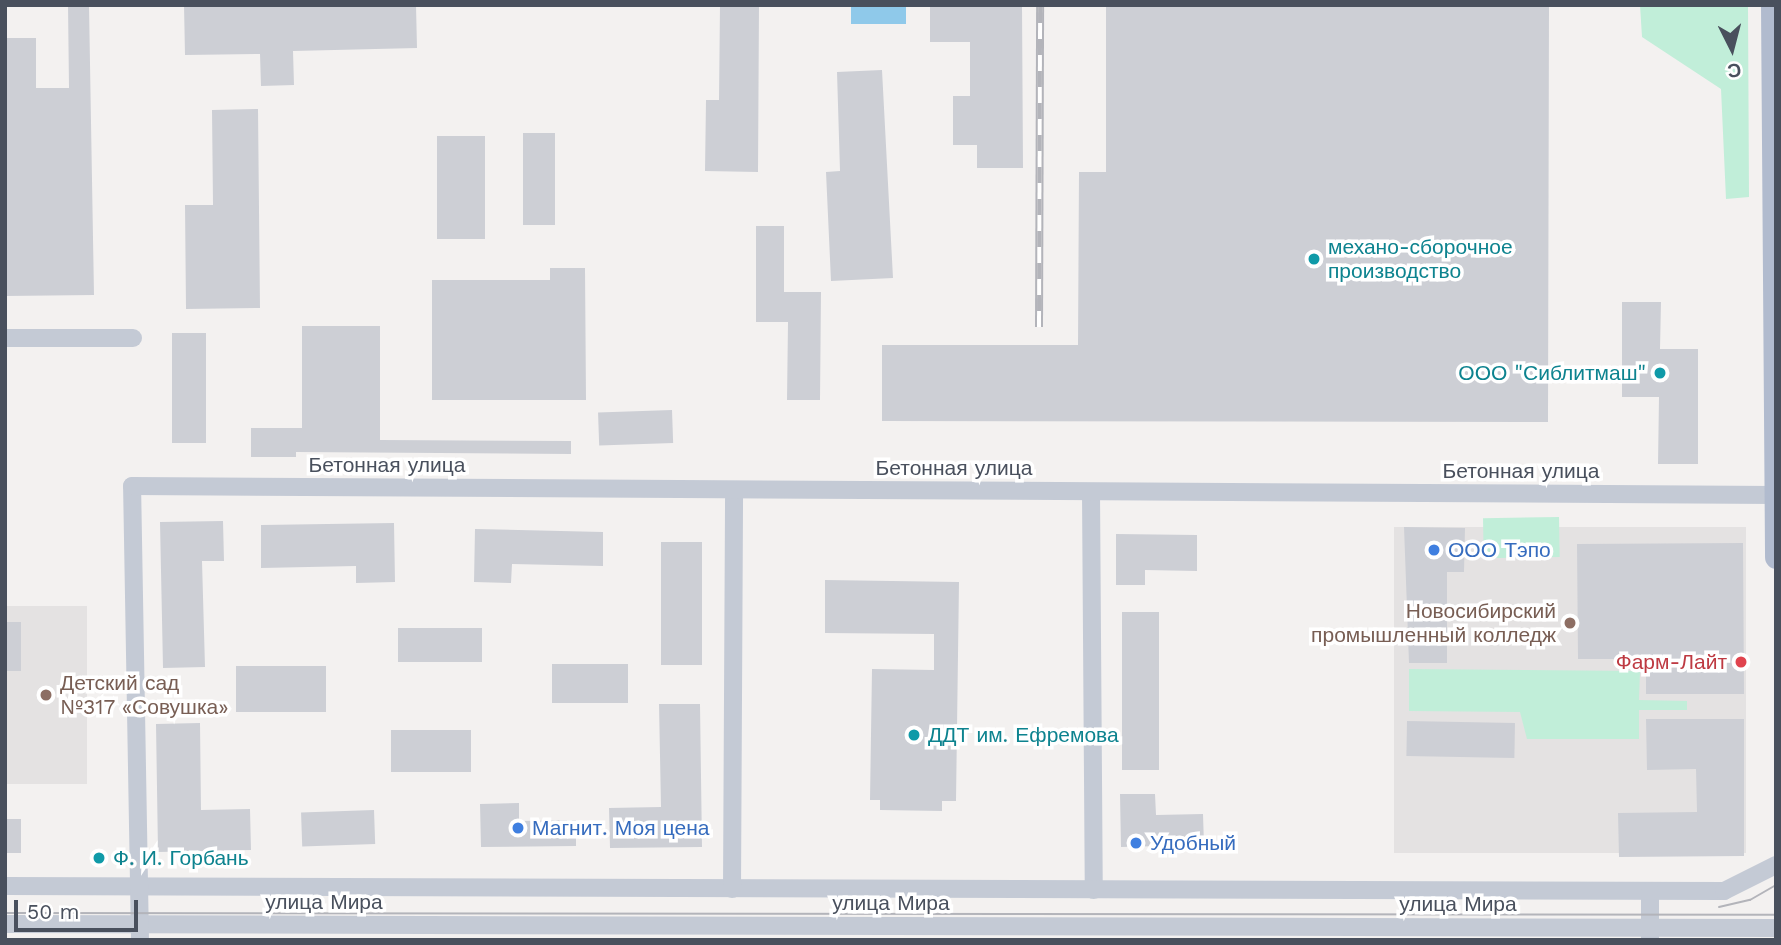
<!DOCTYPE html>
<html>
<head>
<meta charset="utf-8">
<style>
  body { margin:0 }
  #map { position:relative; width:1781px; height:945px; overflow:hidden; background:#f3f1f0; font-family:"Work Sans",sans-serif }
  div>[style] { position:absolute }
  .education>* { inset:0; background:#e4e2e2; transform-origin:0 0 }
  .green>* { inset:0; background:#c1eed9; transform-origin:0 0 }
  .water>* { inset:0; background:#8fc9ea; transform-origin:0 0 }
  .building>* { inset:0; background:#cdcfd5; transform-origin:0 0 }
  .minor>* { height:18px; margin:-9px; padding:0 9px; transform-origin:9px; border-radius:9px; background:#c4cad5 }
  .major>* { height:23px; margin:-11.5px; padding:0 11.5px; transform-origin:11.5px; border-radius:11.5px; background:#b1bbce }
  .tram>* { height:2px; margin:-1px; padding:0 1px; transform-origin:1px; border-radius:1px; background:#b3b4ba }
  .rail>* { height:8px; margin-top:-4px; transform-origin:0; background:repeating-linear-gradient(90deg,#fff 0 16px,#b3b4ba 0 32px); box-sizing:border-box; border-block:2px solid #b3b4ba }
  .dots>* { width:19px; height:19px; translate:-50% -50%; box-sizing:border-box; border:4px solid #fff; border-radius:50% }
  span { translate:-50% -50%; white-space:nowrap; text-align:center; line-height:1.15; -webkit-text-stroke:7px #fff; paint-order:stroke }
  .culture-label { font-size:21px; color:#0d838f }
  .left { translate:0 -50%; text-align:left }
  .right { translate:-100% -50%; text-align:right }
  .street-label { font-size:21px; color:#49505d }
  .shop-label { font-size:21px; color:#366cbe }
  .education-label { font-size:21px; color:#785e54 }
  .health-label { font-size:21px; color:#be3a42 }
  .frame { position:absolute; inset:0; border:7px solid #49505d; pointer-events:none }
  .north { position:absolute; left:1697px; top:14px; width:70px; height:70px; -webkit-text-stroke:5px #fff; paint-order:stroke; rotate:174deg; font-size:19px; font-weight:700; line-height:28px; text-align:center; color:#49505d }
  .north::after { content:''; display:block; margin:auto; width:24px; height:32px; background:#49505d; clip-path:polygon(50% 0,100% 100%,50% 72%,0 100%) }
  .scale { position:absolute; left:14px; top:900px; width:124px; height:32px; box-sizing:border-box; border:4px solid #49505d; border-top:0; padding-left:9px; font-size:21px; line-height:24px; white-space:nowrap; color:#49505d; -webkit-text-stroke:5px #fff; paint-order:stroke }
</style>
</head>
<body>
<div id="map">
  <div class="education">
    <i style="left:1394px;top:527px;width:352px;height:326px"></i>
    <i style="left:87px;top:606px;width:178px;height:82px;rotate:90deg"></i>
  </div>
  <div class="green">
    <i style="clip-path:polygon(1640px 5px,1748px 5px,1749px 197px,1726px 199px,1721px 89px,1642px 37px)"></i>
    <i style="left:1559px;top:517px;width:40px;height:76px;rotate:89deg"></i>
    <i style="clip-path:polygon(1409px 669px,1640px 671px,1639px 700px,1687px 701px,1687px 710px,1639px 710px,1639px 739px,1527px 739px,1520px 712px,1409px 711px)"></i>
  </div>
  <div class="water">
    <i style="left:851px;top:5px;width:55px;height:19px"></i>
  </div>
  <div class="building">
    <i style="clip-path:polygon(68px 5px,89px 5px,94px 295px,5px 296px,5px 38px,36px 38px,36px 88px,69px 88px)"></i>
    <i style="clip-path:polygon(184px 5px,416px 5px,417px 48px,293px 51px,294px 85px,261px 86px,260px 54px,185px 55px)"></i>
    <i style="clip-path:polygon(720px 5px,759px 5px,758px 172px,705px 171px,706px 100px,719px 100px)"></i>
    <i style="clip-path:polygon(930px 5px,1022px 5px,1023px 168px,977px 168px,977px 145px,953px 145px,953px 96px,970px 96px,970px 42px,930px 42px)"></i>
    <i style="clip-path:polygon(1106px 5px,1549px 5px,1548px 422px,882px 421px,882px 345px,1078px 345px,1079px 172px,1106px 172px)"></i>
    <i style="clip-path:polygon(882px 70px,893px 278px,831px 281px,826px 172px,840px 171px,837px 72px)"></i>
    <i style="clip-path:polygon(258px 109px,260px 308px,186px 309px,185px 205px,213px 205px,212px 110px)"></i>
    <i style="left:523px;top:133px;width:32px;height:92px"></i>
    <i style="left:437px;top:136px;width:48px;height:103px"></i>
    <i style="clip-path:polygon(756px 226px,784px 226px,784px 292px,821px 292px,820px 400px,787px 400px,788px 322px,756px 322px)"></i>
    <i style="clip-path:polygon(550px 268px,585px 268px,586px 400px,432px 400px,432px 280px,550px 280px)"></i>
    <i style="clip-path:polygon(1622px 302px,1661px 302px,1660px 349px,1698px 349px,1698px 464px,1658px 464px,1659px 397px,1622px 397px)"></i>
    <i style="clip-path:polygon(302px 326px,380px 326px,380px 440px,571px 441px,571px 454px,296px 452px,296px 457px,251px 457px,251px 428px,302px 428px)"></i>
    <i style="left:206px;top:333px;width:110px;height:34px;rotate:90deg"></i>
    <i style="left:672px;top:410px;width:33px;height:74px;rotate:88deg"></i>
    <i style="clip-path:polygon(223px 521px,224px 561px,202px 561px,205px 667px,163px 668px,160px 522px)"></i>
    <i style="clip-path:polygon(394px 523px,395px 582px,356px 583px,356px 566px,261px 568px,261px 525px)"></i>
    <i style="clip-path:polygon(1404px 527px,1465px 528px,1464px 572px,1447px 572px,1447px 663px,1409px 663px)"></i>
    <i style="clip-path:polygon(475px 529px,603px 532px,603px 566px,512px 564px,511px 583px,474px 582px)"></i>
    <i style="clip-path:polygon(1116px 534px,1197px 535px,1197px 571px,1145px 570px,1145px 585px,1116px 585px)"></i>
    <i style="left:661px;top:542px;width:41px;height:123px"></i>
    <i style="clip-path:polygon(1743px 543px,1744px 694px,1646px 694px,1646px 659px,1578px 659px,1577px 544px)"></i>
    <i style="clip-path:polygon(825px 580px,959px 582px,956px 801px,942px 801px,942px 811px,880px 810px,880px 800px,870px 800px,872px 669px,934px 670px,934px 634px,825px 633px)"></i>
    <i style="left:1122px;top:612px;width:37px;height:158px"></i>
    <i style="left:5px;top:622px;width:16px;height:49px"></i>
    <i style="left:398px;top:628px;width:84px;height:34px"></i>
    <i style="left:628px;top:664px;width:39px;height:76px;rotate:90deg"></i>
    <i style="left:326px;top:666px;width:46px;height:90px;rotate:90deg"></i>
    <i style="clip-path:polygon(659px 704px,700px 704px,702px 847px,610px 848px,609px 808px,661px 807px)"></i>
    <i style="clip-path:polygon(1646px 719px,1744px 719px,1744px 856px,1619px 857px,1618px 813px,1697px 812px,1696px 769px,1647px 770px)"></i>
    <i style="left:1407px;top:721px;width:108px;height:35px;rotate:1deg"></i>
    <i style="clip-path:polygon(200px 723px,201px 810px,250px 809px,251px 850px,158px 852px,156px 724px)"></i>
    <i style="left:391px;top:730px;width:80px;height:42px"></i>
    <i style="clip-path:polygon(1120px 794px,1155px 794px,1156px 815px,1203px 814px,1204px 845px,1121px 847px)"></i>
    <i style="clip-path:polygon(519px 803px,519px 821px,576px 820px,576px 846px,481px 847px,480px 804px)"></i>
    <i style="left:374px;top:810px;width:34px;height:73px;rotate:88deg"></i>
    <i style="left:5px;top:819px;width:16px;height:34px"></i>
  </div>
  <div class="minor">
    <i style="left:5px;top:338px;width:128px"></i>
    <i style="left:1091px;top:492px;width:398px;rotate:89.6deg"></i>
    <i style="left:5px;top:886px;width:1719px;rotate:0.17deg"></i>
    <i style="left:1724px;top:891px;width:58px;rotate:-26.6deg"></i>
    <i style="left:732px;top:889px;width:399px;rotate:-89.7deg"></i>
    <i style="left:5px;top:924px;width:1771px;rotate:0.13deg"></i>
    <i style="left:140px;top:940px;width:454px;rotate:-91deg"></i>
    <i style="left:132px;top:486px;width:1644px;rotate:0.31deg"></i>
    <i style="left:1650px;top:940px;width:49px;rotate:-90deg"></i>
  </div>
  <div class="major">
    <i style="left:1772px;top:5px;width:552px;rotate:89.58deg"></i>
  </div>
  <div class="tram">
    <i style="left:1719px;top:907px;width:32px;rotate:-13deg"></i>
    <i style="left:1750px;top:900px;width:30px;rotate:-30deg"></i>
    <i style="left:5px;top:913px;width:1771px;rotate:0.06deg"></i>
  </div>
  <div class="rail">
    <i style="left:1039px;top:327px;width:322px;rotate:-89.8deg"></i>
  </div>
  <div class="dots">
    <i style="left:1314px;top:259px;background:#0f9aa8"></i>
    <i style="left:1660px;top:373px;background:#0f9aa8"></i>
    <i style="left:1434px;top:550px;background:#3f7fe0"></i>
    <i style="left:1570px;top:623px;background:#8d6e63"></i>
    <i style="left:1741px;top:662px;background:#e0444e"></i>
    <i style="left:46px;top:695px;background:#8d6e63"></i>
    <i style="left:914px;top:735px;background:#0f9aa8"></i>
    <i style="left:518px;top:828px;background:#3f7fe0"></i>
    <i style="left:1136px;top:843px;background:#3f7fe0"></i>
    <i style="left:99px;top:858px;background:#0f9aa8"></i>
  </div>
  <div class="culture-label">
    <span class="left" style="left:1328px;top:259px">механо-сборочное<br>производство</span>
    <span class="right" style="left:1646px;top:373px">ООО "Сиблитмаш"</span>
    <span class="left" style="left:928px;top:735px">ДДТ им. Ефремова</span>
    <span class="left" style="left:113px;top:858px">Ф. И. Горбань</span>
  </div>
  <div class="street-label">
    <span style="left:387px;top:465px">Бетонная улица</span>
    <span style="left:954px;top:468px">Бетонная улица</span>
    <span style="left:1521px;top:471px">Бетонная улица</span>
    <span style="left:324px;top:902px">улица Мира</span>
    <span style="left:891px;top:903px">улица Мира</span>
    <span style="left:1458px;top:904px">улица Мира</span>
  </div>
  <div class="shop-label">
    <span class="left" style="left:1448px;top:550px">ООО Тэпо</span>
    <span class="left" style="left:532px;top:828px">Магнит. Моя цена</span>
    <span class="left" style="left:1150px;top:843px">Удобный</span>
  </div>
  <div class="education-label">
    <span class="right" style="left:1556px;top:623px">Новосибирский<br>промышленный колледж</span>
    <span class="left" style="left:60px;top:695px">Детский сад<br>№317 «Совушка»</span>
  </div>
  <div class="health-label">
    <span class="right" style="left:1727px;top:662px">Фарм-Лайт</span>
  </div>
  <div class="frame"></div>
  <div class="north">С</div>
  <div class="scale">50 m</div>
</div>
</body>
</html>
